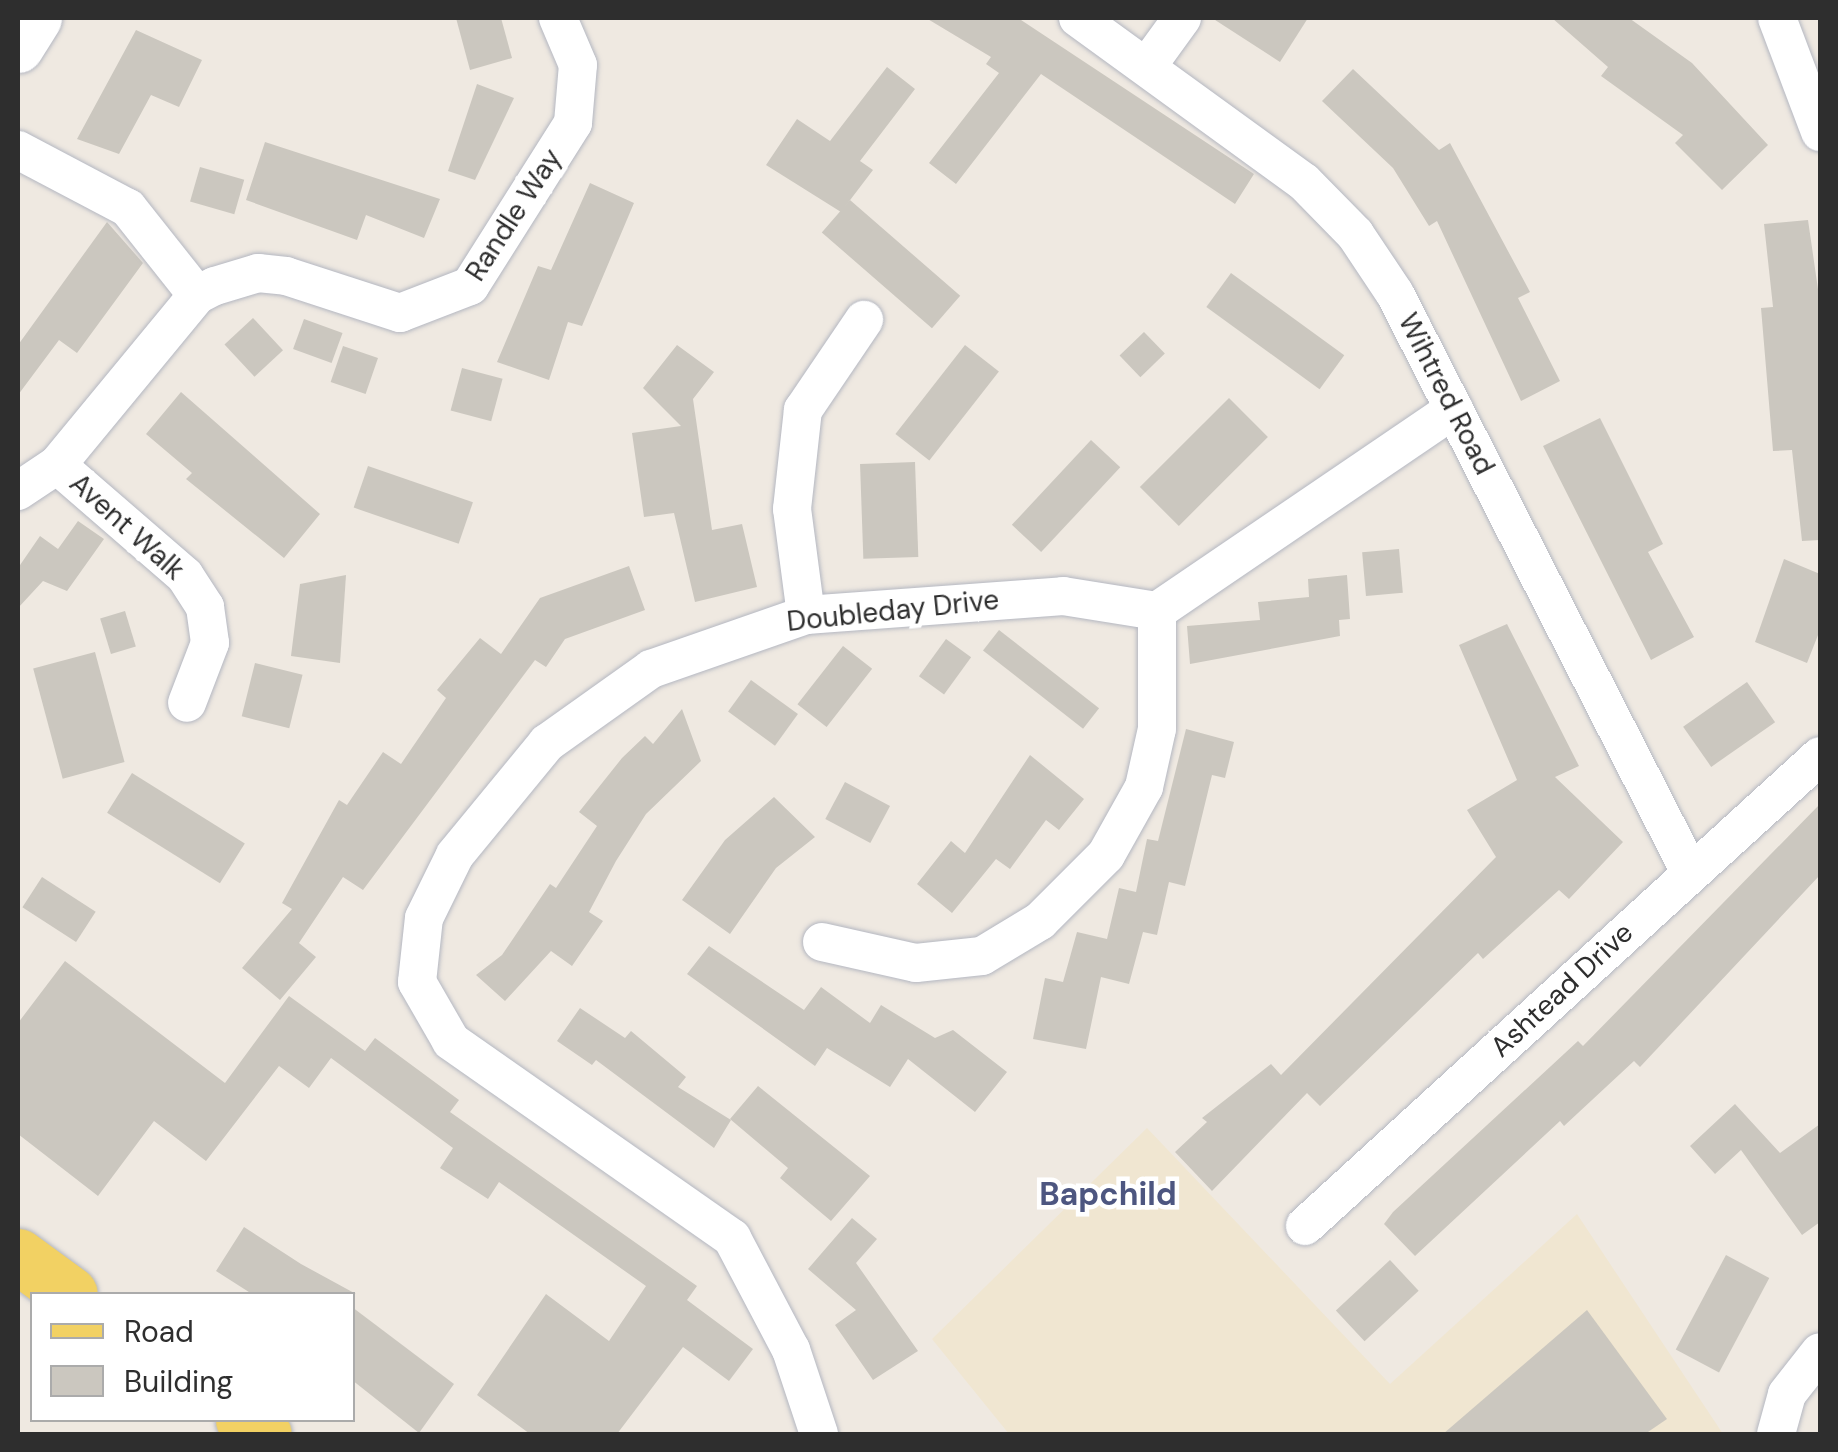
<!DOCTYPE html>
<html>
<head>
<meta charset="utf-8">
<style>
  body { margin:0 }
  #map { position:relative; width:1838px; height:1452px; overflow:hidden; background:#efe9e1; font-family:"DM Sans",sans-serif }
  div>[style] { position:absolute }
  .education>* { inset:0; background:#f0e6d1 }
  .building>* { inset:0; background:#cbc7bf; transform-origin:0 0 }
  .roads { filter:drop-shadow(0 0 2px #b4b7c1) drop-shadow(0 0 2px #b4b7c1) }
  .street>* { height:38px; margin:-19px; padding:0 19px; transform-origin:19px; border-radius:19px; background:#fff }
  .secondary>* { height:52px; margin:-26px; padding:0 26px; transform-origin:26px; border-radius:26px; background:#fff }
  .primary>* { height:55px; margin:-27.5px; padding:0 27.5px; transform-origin:27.5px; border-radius:27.5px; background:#f2d163 }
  span { translate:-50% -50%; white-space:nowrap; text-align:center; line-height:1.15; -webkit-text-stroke:9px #fff; paint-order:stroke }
  .street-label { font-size:28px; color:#2e2e2e }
  .quarter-label { font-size:32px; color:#4d5680; font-weight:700 }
  .frame { position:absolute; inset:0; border:20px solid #2e2e2e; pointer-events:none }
  .legend { position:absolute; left:30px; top:1292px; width:325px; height:130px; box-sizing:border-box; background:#fff; border:2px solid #ababab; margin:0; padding:12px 18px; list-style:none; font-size:30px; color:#2e2e2e }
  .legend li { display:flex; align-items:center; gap:20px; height:50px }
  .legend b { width:50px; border:2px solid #ababab }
</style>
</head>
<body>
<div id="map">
  <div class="education">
    <i style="clip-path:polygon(1147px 1128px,1390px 1384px,1577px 1214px,1723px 1434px,1009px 1434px,932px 1339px)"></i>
  </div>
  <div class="building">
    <i style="clip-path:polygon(456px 18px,501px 18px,512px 58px,470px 70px)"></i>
    <i style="clip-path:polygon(926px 18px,1018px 18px,1254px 174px,1235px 204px,1041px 74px,956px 184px,929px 163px,999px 73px,986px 64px,991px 57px)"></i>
    <i style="clip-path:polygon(1212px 18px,1308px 18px,1280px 62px)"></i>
    <i style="clip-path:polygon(1552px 18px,1629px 18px,1692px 63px,1768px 145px,1722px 190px,1675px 143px,1683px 135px,1601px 76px,1608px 67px)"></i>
    <i style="clip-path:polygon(136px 30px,202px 60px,179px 107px,151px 95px,119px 154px,77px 139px)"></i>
    <i style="clip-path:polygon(887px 67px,915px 89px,860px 161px,873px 170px,841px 212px,766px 165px,797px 119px,830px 141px)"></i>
    <i style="clip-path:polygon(1353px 69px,1439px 150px,1450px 143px,1530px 292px,1518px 298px,1560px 381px,1521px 401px,1437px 221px,1429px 226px,1393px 168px,1322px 101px)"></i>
    <i style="clip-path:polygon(477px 84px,514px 98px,475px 180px,448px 171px)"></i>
    <i style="clip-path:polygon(265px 142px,440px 199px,424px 238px,366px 215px,357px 240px,246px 200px)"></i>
    <i style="left:200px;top:167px;width:46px;height:36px;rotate:16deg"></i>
    <i style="clip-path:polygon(590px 183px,634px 203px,582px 326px,568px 322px,549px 380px,497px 362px,538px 266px,551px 270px)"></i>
    <i style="left:850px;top:200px;width:146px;height:43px;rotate:41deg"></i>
    <i style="clip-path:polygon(1808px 220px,1820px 303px,1820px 540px,1802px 541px,1792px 450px,1773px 451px,1761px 308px,1773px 307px,1764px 224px)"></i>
    <i style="clip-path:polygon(107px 222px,143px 263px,77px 353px,59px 340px,18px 395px,18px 345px)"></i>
    <i style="left:1231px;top:273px;width:140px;height:42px;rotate:36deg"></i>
    <i style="left:253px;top:318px;width:44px;height:39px;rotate:47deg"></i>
    <i style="left:304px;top:319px;width:41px;height:32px;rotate:20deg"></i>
    <i style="left:1144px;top:332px;width:30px;height:34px;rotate:46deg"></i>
    <i style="clip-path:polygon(677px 345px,714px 372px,693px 399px,712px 530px,742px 524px,757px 587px,695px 602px,674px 513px,644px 517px,632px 433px,681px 426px,643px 388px)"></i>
    <i style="left:965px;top:345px;width:43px;height:113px;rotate:38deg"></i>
    <i style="left:343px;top:346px;width:37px;height:38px;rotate:19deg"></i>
    <i style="left:462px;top:368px;width:42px;height:44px;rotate:15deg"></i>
    <i style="clip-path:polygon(181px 392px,320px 514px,284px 558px,186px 479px,192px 473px,146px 434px)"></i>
    <i style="left:1229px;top:398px;width:55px;height:126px;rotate:45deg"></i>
    <i style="clip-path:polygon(1600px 418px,1663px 544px,1648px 552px,1694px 637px,1651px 660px,1543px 446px)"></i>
    <i style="left:1091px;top:440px;width:40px;height:116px;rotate:43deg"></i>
    <i style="left:915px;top:462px;width:95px;height:55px;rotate:88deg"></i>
    <i style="left:368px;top:466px;width:111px;height:44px;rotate:19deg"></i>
    <i style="clip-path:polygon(78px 521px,104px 539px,67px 591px,43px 581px,18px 608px,18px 568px,40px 536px,58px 549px)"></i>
    <i style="left:1399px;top:549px;width:44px;height:37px;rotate:85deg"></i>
    <i style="clip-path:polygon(1784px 559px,1820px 574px,1820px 630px,1807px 663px,1755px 642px)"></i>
    <i style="clip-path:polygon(629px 566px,645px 610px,565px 639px,546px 667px,535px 660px,363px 890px,343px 877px,299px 943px,316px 957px,280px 1000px,242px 968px,292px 909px,282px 903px,339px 800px,347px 805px,383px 752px,401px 764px,446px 698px,437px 690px,480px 638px,501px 654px,540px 598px)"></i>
    <i style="clip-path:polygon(346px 575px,340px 663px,291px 656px,300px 584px)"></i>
    <i style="clip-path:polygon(1347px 575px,1350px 619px,1339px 620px,1340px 636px,1190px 664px,1187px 626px,1260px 620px,1258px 602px,1309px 597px,1308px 579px)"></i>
    <i style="left:125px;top:611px;width:37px;height:26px;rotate:73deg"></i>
    <i style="clip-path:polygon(1507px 624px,1579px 766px,1555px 777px,1623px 842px,1569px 899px,1559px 890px,1483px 959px,1478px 953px,1320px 1106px,1307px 1093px,1212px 1191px,1175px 1152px,1207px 1122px,1202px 1118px,1271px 1064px,1281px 1075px,1496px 857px,1467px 810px,1517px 780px,1459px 645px)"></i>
    <i style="left:999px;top:630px;width:127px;height:26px;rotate:38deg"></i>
    <i style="left:946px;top:639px;width:31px;height:46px;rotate:36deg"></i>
    <i style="left:843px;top:646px;width:37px;height:74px;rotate:38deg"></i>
    <i style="left:95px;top:652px;width:114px;height:64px;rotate:75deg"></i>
    <i style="left:255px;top:663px;width:49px;height:55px;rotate:14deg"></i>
    <i style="left:751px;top:680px;width:58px;height:39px;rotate:36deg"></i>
    <i style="left:1747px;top:682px;width:49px;height:78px;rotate:55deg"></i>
    <i style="clip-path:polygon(682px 709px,701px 761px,646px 814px,616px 861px,589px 912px,603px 921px,572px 966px,551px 951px,505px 1001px,476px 975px,502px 955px,550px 884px,556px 888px,597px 826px,579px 812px,622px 758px,645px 736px,653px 744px)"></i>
    <i style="clip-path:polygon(1186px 729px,1234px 742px,1225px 778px,1212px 775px,1185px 886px,1169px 882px,1157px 935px,1143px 932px,1129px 984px,1101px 977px,1086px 1049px,1033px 1039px,1045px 978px,1063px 982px,1077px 932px,1107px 939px,1119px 888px,1136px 892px,1147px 839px,1158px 841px)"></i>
    <i style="clip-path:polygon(1030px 755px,1084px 799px,1059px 830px,1046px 820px,1010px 869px,996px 859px,952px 913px,917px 884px,951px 841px,965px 853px)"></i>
    <i style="left:132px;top:773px;width:133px;height:47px;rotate:32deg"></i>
    <i style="left:845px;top:782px;width:51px;height:42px;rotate:28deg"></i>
    <i style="clip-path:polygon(774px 797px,815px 837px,776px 868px,730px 934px,682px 900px,725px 840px)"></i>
    <i style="clip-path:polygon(1820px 804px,1820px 875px,1640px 1067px,1634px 1061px,1564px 1126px,1560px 1121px,1415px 1256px,1384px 1224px,1393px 1212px,1578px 1041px,1583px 1046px)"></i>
    <i style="left:42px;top:877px;width:64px;height:36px;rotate:33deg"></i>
    <i style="clip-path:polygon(709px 946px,804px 1010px,821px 987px,870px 1023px,881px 1005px,935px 1038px,953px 1030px,1007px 1072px,975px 1112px,908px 1059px,890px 1087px,827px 1048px,815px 1066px,687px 974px)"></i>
    <i style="clip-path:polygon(65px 961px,225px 1083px,289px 996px,365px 1051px,375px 1038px,459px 1100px,450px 1112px,697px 1286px,687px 1300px,753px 1349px,729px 1381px,683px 1347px,617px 1434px,530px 1434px,477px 1395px,546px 1294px,609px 1341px,646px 1286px,499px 1182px,488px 1199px,440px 1168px,453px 1148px,331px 1058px,309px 1088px,279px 1066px,206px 1161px,154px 1121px,98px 1196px,18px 1134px,18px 1023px)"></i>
    <i style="clip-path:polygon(580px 1008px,625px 1038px,631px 1031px,686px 1077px,678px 1087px,731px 1120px,714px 1148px,596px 1060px,592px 1065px,557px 1041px)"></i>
    <i style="clip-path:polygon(758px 1086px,870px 1176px,831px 1221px,780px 1178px,788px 1168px,730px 1119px)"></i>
    <i style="clip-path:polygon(1735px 1104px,1780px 1153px,1820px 1124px,1820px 1222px,1802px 1235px,1741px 1150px,1715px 1174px,1690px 1146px)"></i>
    <i style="clip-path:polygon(852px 1218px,877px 1239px,856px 1263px,918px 1351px,873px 1380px,835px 1325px,856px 1310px,808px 1269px)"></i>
    <i style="clip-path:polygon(244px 1227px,301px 1264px,356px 1294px,252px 1294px,216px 1271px)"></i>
    <i style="left:1726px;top:1255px;width:49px;height:107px;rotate:28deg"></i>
    <i style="left:1390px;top:1260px;width:42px;height:74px;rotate:47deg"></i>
    <i style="clip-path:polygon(352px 1307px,454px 1384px,419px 1433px,352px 1380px)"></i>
    <i style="clip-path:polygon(1587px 1310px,1667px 1419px,1645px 1434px,1443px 1434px)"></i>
  </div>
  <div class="roads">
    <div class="street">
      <i style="left:1078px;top:18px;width:279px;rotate:36deg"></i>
      <i style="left:1304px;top:182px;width:73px;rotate:45.6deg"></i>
      <i style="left:1355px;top:234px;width:72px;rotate:56.3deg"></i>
      <i style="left:1395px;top:294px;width:649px;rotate:62.96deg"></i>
      <i style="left:1777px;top:18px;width:122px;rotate:69.3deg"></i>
      <i style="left:1148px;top:65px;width:58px;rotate:-54.1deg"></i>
      <i style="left:18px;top:150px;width:124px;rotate:27.8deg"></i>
      <i style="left:128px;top:208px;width:111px;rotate:51.6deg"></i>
      <i style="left:57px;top:465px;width:169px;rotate:40.9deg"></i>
      <i style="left:185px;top:576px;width:37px;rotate:57deg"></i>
      <i style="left:205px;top:607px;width:36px;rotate:82deg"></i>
      <i style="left:210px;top:643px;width:64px;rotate:111deg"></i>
      <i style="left:18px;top:491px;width:47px;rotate:-33.7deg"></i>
      <i style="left:57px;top:465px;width:220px;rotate:-50.5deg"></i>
      <i style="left:197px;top:295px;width:20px;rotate:-27deg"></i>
      <i style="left:215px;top:286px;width:45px;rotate:-16.8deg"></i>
      <i style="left:258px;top:273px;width:28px;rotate:6deg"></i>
      <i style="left:286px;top:276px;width:120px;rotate:18deg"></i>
      <i style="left:400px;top:313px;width:75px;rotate:-21.1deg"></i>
      <i style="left:470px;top:286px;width:193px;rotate:-57.7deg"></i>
      <i style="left:573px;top:123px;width:58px;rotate:-85.1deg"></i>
      <i style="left:578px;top:65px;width:51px;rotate:-113.1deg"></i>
      <i style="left:806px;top:615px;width:107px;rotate:-97.5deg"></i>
      <i style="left:792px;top:509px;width:100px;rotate:-83.7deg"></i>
      <i style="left:803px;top:410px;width:109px;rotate:-55.9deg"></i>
      <i style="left:822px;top:942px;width:96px;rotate:12.6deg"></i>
      <i style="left:916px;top:963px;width:66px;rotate:-6.1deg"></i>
      <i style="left:982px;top:956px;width:68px;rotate:-31.1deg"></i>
      <i style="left:1040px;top:921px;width:93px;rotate:-45deg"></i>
      <i style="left:1106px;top:855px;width:78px;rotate:-60.8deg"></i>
      <i style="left:1144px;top:787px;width:59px;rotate:-77.4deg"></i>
      <i style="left:1157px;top:729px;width:118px;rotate:-90deg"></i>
      <i style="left:1305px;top:1226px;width:697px;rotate:-42.38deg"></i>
      <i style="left:819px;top:1434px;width:89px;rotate:-108.4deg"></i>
      <i style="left:791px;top:1350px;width:127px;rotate:-117.8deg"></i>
      <i style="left:732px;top:1238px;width:343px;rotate:-145deg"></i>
      <i style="left:451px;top:1041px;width:68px;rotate:-120deg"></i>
      <i style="left:417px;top:982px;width:64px;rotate:-83.8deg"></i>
      <i style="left:424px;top:918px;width:70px;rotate:-63.8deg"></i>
      <i style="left:455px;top:855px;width:145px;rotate:-50.6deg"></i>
      <i style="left:547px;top:743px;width:128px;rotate:-35.4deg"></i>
      <i style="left:651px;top:669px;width:164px;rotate:-19.2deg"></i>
      <i style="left:806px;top:615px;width:258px;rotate:-4.2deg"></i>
      <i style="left:1063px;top:596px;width:95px;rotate:9.1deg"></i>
      <i style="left:1157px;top:611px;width:359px;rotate:-34.2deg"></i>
      <i style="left:1776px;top:1434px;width:41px;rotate:-74.6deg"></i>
      <i style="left:1787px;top:1394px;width:53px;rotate:-51.8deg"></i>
    </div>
    <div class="secondary">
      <i style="left:18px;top:47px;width:34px;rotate:-58deg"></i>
    </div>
    <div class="primary">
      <i style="left:18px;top:1256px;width:64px;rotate:36.2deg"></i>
      <i style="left:243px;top:1420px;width:25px;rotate:34deg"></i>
    </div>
  </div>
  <div class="street-label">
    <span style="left:514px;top:215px;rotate:-57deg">Randle Way</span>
    <span style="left:1446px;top:394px;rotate:63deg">Wihtred Road</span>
    <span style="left:127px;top:527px;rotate:42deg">Avent Walk</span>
    <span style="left:893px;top:611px;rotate:-6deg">Doubleday Drive</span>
    <span style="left:1562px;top:990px;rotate:-43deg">Ashtead Drive</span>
  </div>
  <div class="quarter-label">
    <span style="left:1108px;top:1194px">Bapchild</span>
  </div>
  <div class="frame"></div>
  <ul class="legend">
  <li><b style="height:12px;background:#f2d163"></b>Road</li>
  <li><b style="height:28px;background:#cbc7bf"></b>Building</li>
  </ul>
</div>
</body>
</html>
